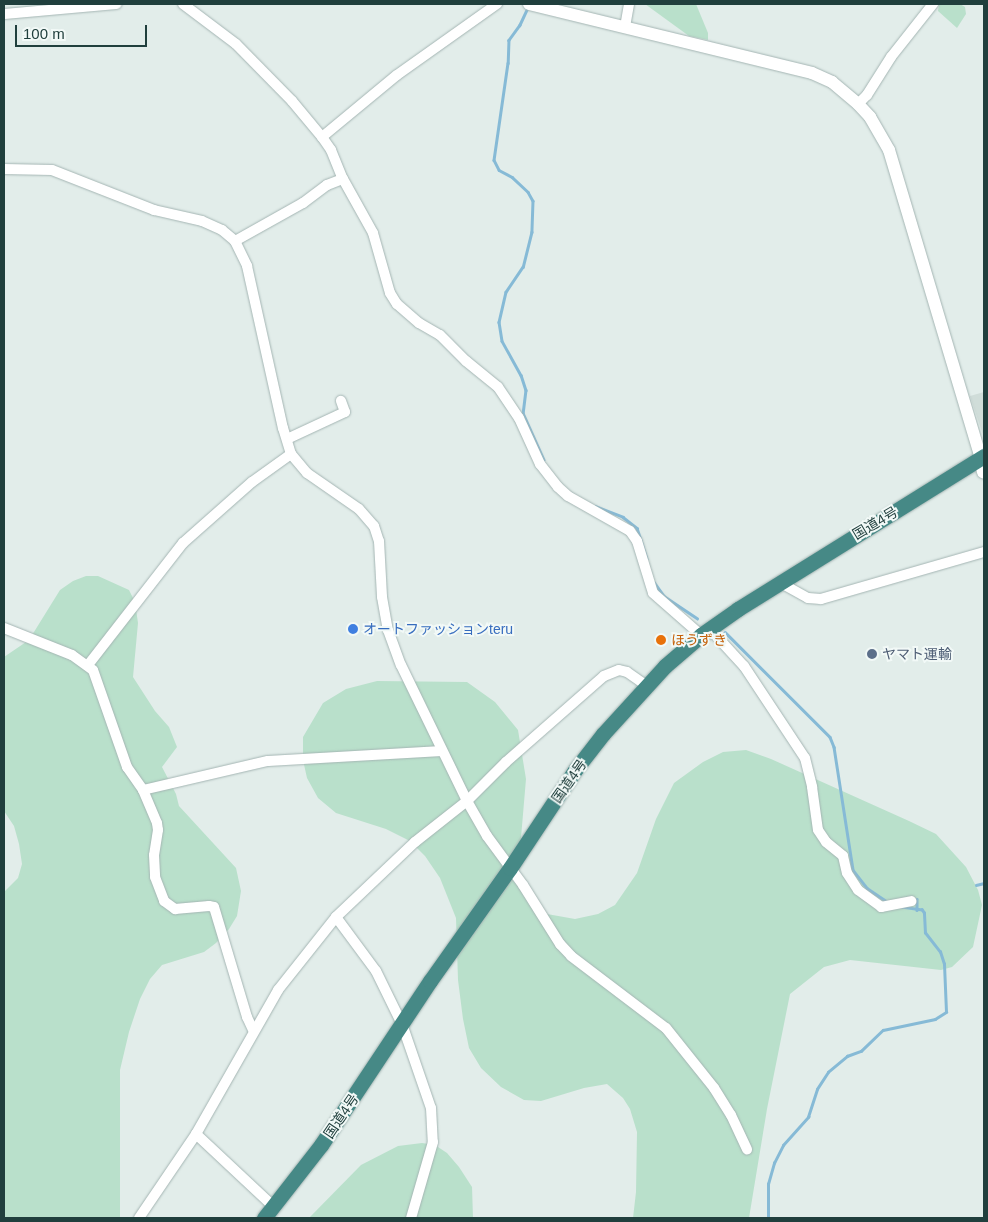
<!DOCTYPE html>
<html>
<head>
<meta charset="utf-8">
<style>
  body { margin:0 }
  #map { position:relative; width:988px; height:1222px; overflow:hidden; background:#e2edea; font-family:Arial,"Noto Sans JP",sans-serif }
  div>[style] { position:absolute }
  .built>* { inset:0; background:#d0ddd9 }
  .green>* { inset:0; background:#b9e0cb }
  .stream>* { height:2.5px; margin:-1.25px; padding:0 1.25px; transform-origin:1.25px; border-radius:1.25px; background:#86bad6 }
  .roads { filter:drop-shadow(0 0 1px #a4b5b3) drop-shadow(0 0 1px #a4b5b3) }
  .minor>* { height:10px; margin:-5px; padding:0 5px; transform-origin:5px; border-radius:5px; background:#fff }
  .tertiary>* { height:12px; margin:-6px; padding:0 6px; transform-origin:6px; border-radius:6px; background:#fff }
  .secondary>* { height:14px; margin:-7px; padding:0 7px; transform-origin:7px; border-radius:7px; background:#fff }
  .trunk>* { height:15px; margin:-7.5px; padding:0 7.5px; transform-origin:7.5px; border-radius:7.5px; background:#468986 }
  .dots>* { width:14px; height:14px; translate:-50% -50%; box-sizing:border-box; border:2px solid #f2f9f7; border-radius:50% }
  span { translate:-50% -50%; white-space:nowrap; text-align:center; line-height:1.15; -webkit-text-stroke:4px #f2f9f7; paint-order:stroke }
  .street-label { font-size:14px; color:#203f3d }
  .shop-label { font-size:14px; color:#366cbe }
  .left { translate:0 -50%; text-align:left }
  .food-label { font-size:14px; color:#c56008 }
  .service-label { font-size:14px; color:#4e5e75 }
  .frame { position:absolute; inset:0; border:5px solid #203f3d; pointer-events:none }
  .scale { position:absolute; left:15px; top:25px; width:132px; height:22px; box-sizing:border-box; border:2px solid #203f3d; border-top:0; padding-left:6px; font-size:15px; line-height:18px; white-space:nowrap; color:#203f3d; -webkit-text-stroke:4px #f2f9f7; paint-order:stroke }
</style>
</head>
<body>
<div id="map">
  <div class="built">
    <i style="clip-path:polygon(984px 392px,984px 438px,970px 396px)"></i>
  </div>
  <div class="green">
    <i style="clip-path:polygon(645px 4px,696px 4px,708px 33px,708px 40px,689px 36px)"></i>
    <i style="clip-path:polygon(939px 4px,960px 4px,965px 7px,966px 14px,957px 28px,938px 11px)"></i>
    <i style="clip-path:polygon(86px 576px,98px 576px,129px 590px,135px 602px,138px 623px,133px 677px,155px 711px,169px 727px,177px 747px,162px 767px,176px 794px,179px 806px,236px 868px,241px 891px,237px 916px,229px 929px,216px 943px,204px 952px,162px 965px,150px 979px,140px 999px,129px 1032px,120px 1070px,120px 1218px,4px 1218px,4px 892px,18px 878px,22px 864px,19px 844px,14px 826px,4px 811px,4px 657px,29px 640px,60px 590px,73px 581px)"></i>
    <i style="clip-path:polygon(377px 681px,467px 682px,495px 702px,518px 730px,526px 779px,518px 873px,535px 900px,547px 914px,575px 919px,598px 914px,615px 905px,637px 873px,656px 819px,674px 783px,703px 762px,723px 752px,746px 750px,771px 759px,909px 821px,936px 834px,966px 867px,978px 890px,982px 905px,973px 947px,952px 967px,941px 970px,850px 960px,824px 967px,790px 994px,767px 1109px,749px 1218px,633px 1218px,636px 1192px,637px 1132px,630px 1109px,623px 1098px,607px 1084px,584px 1088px,541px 1101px,524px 1100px,501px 1087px,481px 1068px,469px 1048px,463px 1019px,458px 980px,456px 918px,440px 878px,425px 856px,410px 841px,386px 829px,336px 813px,318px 798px,307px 778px,303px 760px,303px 737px,323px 703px,346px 689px)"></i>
    <i style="clip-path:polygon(422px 1143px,435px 1145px,447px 1153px,459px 1167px,472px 1187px,473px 1218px,309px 1218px,361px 1165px,398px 1146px)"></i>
  </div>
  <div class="stream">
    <i style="left:527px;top:10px;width:17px;rotate:115deg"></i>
    <i style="left:520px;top:25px;width:19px;rotate:126deg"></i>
    <i style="left:509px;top:40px;width:23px;rotate:92deg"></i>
    <i style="left:508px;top:63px;width:98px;rotate:98.2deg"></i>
    <i style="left:494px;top:160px;width:11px;rotate:63deg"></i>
    <i style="left:499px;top:170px;width:15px;rotate:28deg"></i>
    <i style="left:512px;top:177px;width:22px;rotate:43deg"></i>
    <i style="left:528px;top:192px;width:10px;rotate:61deg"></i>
    <i style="left:533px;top:201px;width:31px;rotate:92deg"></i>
    <i style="left:532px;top:232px;width:36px;rotate:104deg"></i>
    <i style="left:523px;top:267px;width:30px;rotate:124deg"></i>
    <i style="left:506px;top:292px;width:31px;rotate:103deg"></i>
    <i style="left:499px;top:322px;width:19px;rotate:81deg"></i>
    <i style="left:502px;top:341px;width:39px;rotate:61deg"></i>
    <i style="left:521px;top:375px;width:16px;rotate:72deg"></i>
    <i style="left:526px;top:390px;width:23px;rotate:97deg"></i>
    <i style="left:523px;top:413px;width:51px;rotate:65.9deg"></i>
    <i style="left:595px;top:506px;width:30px;rotate:21deg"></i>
    <i style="left:623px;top:517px;width:18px;rotate:38deg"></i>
    <i style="left:637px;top:528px;width:32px;rotate:72deg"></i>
    <i style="left:654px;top:582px;width:17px;rotate:54deg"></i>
    <i style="left:664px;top:596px;width:40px;rotate:34deg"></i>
    <i style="left:725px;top:632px;width:148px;rotate:45deg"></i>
    <i style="left:830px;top:737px;width:11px;rotate:68deg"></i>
    <i style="left:834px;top:747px;width:124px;rotate:81.2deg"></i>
    <i style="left:853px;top:870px;width:23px;rotate:52deg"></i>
    <i style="left:867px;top:888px;width:25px;rotate:34deg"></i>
    <i style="left:976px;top:885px;width:8px;rotate:-14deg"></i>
    <i style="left:917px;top:899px;width:11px;rotate:90deg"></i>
    <i style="left:768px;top:1218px;width:34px;rotate:-90deg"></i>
    <i style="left:768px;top:1184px;width:22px;rotate:-74deg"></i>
    <i style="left:774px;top:1163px;width:20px;rotate:-63deg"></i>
    <i style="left:783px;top:1145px;width:38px;rotate:-48deg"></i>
    <i style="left:808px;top:1117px;width:29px;rotate:-72deg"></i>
    <i style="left:817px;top:1089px;width:20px;rotate:-57deg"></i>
    <i style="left:828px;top:1072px;width:25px;rotate:-40deg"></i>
    <i style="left:847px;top:1056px;width:15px;rotate:-20deg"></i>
    <i style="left:861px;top:1051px;width:30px;rotate:-44deg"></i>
    <i style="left:883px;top:1030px;width:53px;rotate:-11.9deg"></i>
    <i style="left:935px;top:1019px;width:13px;rotate:-32deg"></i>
    <i style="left:946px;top:1012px;width:48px;rotate:-92.4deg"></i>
    <i style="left:944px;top:964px;width:13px;rotate:-108deg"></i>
    <i style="left:940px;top:952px;width:24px;rotate:-128deg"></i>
    <i style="left:925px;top:933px;width:20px;rotate:-93deg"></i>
    <i style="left:924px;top:913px;width:4px;rotate:-124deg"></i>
    <i style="left:922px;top:910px;width:22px;rotate:-172deg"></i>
  </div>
  <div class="roads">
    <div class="minor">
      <i style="left:183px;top:4px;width:66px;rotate:37deg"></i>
      <i style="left:236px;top:44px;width:80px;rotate:45.5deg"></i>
      <i style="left:292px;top:101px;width:47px;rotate:50.2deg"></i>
      <i style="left:322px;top:137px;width:16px;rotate:55deg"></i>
      <i style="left:331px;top:150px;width:31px;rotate:68deg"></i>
      <i style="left:343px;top:179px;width:62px;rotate:60.9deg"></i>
      <i style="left:373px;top:233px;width:62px;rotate:74.2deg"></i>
      <i style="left:390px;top:293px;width:13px;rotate:58deg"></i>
      <i style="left:397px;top:304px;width:29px;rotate:41deg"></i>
      <i style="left:419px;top:323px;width:24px;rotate:30deg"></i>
      <i style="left:440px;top:335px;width:37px;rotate:45deg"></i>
      <i style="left:466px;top:361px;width:41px;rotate:39.1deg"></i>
      <i style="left:498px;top:387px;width:37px;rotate:56deg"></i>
      <i style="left:519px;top:418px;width:51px;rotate:65.5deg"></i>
      <i style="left:540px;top:464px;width:29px;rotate:52deg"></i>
      <i style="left:558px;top:487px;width:13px;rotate:42deg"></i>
      <i style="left:568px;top:496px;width:71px;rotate:29.4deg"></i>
      <i style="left:630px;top:531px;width:12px;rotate:55deg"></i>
      <i style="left:637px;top:541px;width:54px;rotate:72.9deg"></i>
      <i style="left:653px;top:593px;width:64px;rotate:41.2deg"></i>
      <i style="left:4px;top:14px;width:113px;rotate:-5.1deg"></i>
      <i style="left:625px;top:27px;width:23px;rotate:-80deg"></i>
      <i style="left:858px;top:104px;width:13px;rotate:-45deg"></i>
      <i style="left:867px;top:95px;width:45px;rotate:-57.7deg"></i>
      <i style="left:891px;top:57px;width:68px;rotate:-51.6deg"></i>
      <i style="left:322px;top:137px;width:97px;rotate:-39.6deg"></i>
      <i style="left:397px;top:75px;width:123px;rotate:-35.4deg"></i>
      <i style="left:4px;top:169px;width:48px;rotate:1.2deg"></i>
      <i style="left:52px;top:170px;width:110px;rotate:21.4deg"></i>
      <i style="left:154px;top:210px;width:49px;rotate:12.9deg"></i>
      <i style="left:202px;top:221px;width:22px;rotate:24deg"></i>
      <i style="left:222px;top:230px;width:17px;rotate:40deg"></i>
      <i style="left:235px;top:241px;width:28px;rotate:64deg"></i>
      <i style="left:247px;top:266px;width:166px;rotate:77.5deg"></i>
      <i style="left:283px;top:428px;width:27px;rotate:73deg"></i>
      <i style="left:291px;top:454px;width:25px;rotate:50deg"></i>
      <i style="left:307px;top:473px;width:63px;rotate:34.7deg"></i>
      <i style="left:359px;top:509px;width:23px;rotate:49deg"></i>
      <i style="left:374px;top:526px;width:16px;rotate:72deg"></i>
      <i style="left:379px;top:541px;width:56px;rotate:86.9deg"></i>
      <i style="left:382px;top:597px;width:34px;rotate:80deg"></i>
      <i style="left:388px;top:630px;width:37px;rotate:70deg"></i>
      <i style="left:401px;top:665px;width:151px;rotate:64.1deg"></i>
      <i style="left:467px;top:801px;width:40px;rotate:60.3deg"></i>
      <i style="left:487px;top:836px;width:61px;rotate:53.7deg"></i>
      <i style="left:523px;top:885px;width:70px;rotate:57.9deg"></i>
      <i style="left:560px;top:944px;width:16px;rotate:47deg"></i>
      <i style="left:571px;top:956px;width:119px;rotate:37.2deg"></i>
      <i style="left:666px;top:1028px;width:77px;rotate:51.3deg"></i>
      <i style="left:714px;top:1088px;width:32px;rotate:58deg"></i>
      <i style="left:731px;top:1115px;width:38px;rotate:65deg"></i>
      <i style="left:235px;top:241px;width:78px;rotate:-29.2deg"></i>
      <i style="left:303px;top:203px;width:30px;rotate:-37deg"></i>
      <i style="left:327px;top:185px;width:17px;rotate:-21deg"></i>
      <i style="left:287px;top:439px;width:64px;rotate:-25deg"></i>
      <i style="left:345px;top:412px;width:12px;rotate:-110deg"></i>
      <i style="left:779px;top:582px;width:33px;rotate:29deg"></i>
      <i style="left:808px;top:598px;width:13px;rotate:4deg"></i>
      <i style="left:821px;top:599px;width:170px;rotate:-16.1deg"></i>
      <i style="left:4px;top:628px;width:73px;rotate:21.7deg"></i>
      <i style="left:72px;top:655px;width:26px;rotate:36deg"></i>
      <i style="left:93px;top:670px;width:103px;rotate:70.7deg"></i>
      <i style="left:127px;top:767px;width:28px;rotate:55deg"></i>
      <i style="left:143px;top:790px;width:128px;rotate:-13.1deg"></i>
      <i style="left:268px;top:761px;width:174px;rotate:-3.3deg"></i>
      <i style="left:709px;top:628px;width:52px;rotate:47.4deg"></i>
      <i style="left:744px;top:666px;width:110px;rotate:56.5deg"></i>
      <i style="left:805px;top:758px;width:30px;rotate:76deg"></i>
      <i style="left:812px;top:787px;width:43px;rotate:82.1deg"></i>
      <i style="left:818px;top:830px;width:14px;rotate:56deg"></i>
      <i style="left:826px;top:842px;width:22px;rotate:39deg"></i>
      <i style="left:843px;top:856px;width:17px;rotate:77deg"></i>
      <i style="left:847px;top:873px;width:20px;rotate:57deg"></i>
      <i style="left:858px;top:890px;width:29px;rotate:36deg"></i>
      <i style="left:881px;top:907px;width:31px;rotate:-11deg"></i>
      <i style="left:88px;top:665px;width:155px;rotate:-52.1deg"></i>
      <i style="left:183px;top:543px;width:92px;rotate:-41.5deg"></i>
      <i style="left:252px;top:482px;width:48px;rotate:-35.7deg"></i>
      <i style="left:143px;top:790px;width:36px;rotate:67deg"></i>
      <i style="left:157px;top:823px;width:7px;rotate:82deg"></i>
      <i style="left:158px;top:830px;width:25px;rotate:99deg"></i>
      <i style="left:154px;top:855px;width:22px;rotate:87deg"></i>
      <i style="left:155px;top:877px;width:26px;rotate:69deg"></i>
      <i style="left:164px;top:901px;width:14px;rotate:36deg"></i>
      <i style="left:175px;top:909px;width:34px;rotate:-5deg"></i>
      <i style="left:209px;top:906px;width:5px;rotate:11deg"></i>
      <i style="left:214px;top:907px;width:115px;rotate:73.3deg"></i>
      <i style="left:247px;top:1017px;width:14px;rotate:65deg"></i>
      <i style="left:336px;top:917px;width:67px;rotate:53.5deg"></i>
      <i style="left:376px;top:971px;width:59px;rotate:63.9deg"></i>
      <i style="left:402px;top:1024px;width:89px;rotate:71deg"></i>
      <i style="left:431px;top:1108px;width:34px;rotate:87deg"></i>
      <i style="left:433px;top:1142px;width:79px;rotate:106.1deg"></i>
      <i style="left:196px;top:1134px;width:105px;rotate:43.1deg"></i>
      <i style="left:139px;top:1218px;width:102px;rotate:-55.8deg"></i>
      <i style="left:196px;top:1134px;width:166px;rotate:-60.3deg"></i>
      <i style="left:278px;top:990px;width:93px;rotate:-51.5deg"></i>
      <i style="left:336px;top:917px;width:109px;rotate:-43.5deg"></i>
      <i style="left:415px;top:842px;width:66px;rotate:-38.3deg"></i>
      <i style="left:467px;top:801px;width:55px;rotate:-45deg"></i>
      <i style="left:506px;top:762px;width:130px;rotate:-41.3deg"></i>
      <i style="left:604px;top:676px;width:16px;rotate:-22deg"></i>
      <i style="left:619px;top:670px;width:8px;rotate:14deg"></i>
      <i style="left:627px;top:672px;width:24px;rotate:35deg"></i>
    </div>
    <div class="tertiary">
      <i style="left:529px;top:4px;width:291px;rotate:13.7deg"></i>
      <i style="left:812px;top:73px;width:22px;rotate:24deg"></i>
      <i style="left:832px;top:82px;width:34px;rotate:40deg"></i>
      <i style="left:858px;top:104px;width:18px;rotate:47deg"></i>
      <i style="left:870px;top:117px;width:38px;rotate:60deg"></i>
      <i style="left:889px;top:150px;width:321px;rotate:73.4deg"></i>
    </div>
    <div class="secondary">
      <i style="left:981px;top:458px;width:14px;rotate:78deg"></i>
    </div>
    <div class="trunk">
      <i style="left:264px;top:1218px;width:93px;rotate:-52deg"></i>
      <i style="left:321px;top:1145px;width:197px;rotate:-56.4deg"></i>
      <i style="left:430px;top:981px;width:138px;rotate:-54.7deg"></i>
      <i style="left:510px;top:868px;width:118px;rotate:-56.4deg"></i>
      <i style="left:575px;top:770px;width:46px;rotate:-52.1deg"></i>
      <i style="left:603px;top:734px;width:92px;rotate:-47.6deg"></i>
      <i style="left:665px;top:666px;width:48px;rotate:-40.7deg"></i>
      <i style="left:701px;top:635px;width:45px;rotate:-35.1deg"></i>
      <i style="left:738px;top:609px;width:290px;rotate:-31.9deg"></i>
    </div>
  </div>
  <div class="dots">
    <i style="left:353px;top:629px;background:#3f7fe0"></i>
    <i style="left:661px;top:640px;background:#e8710a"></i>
    <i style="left:872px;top:654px;background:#5c6f8a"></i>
  </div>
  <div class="street-label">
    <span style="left:875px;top:523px;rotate:-31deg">国道4号</span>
    <span style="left:569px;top:781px;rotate:-55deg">国道4号</span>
    <span style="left:341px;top:1116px;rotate:-56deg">国道4号</span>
  </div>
  <div class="shop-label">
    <span class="left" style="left:363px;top:629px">オートファッションteru</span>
  </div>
  <div class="food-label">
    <span class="left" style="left:671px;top:640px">ほうずき</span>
  </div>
  <div class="service-label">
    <span class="left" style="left:882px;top:654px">ヤマト運輸</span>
  </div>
  <div class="frame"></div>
  <div class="scale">100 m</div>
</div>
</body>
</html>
